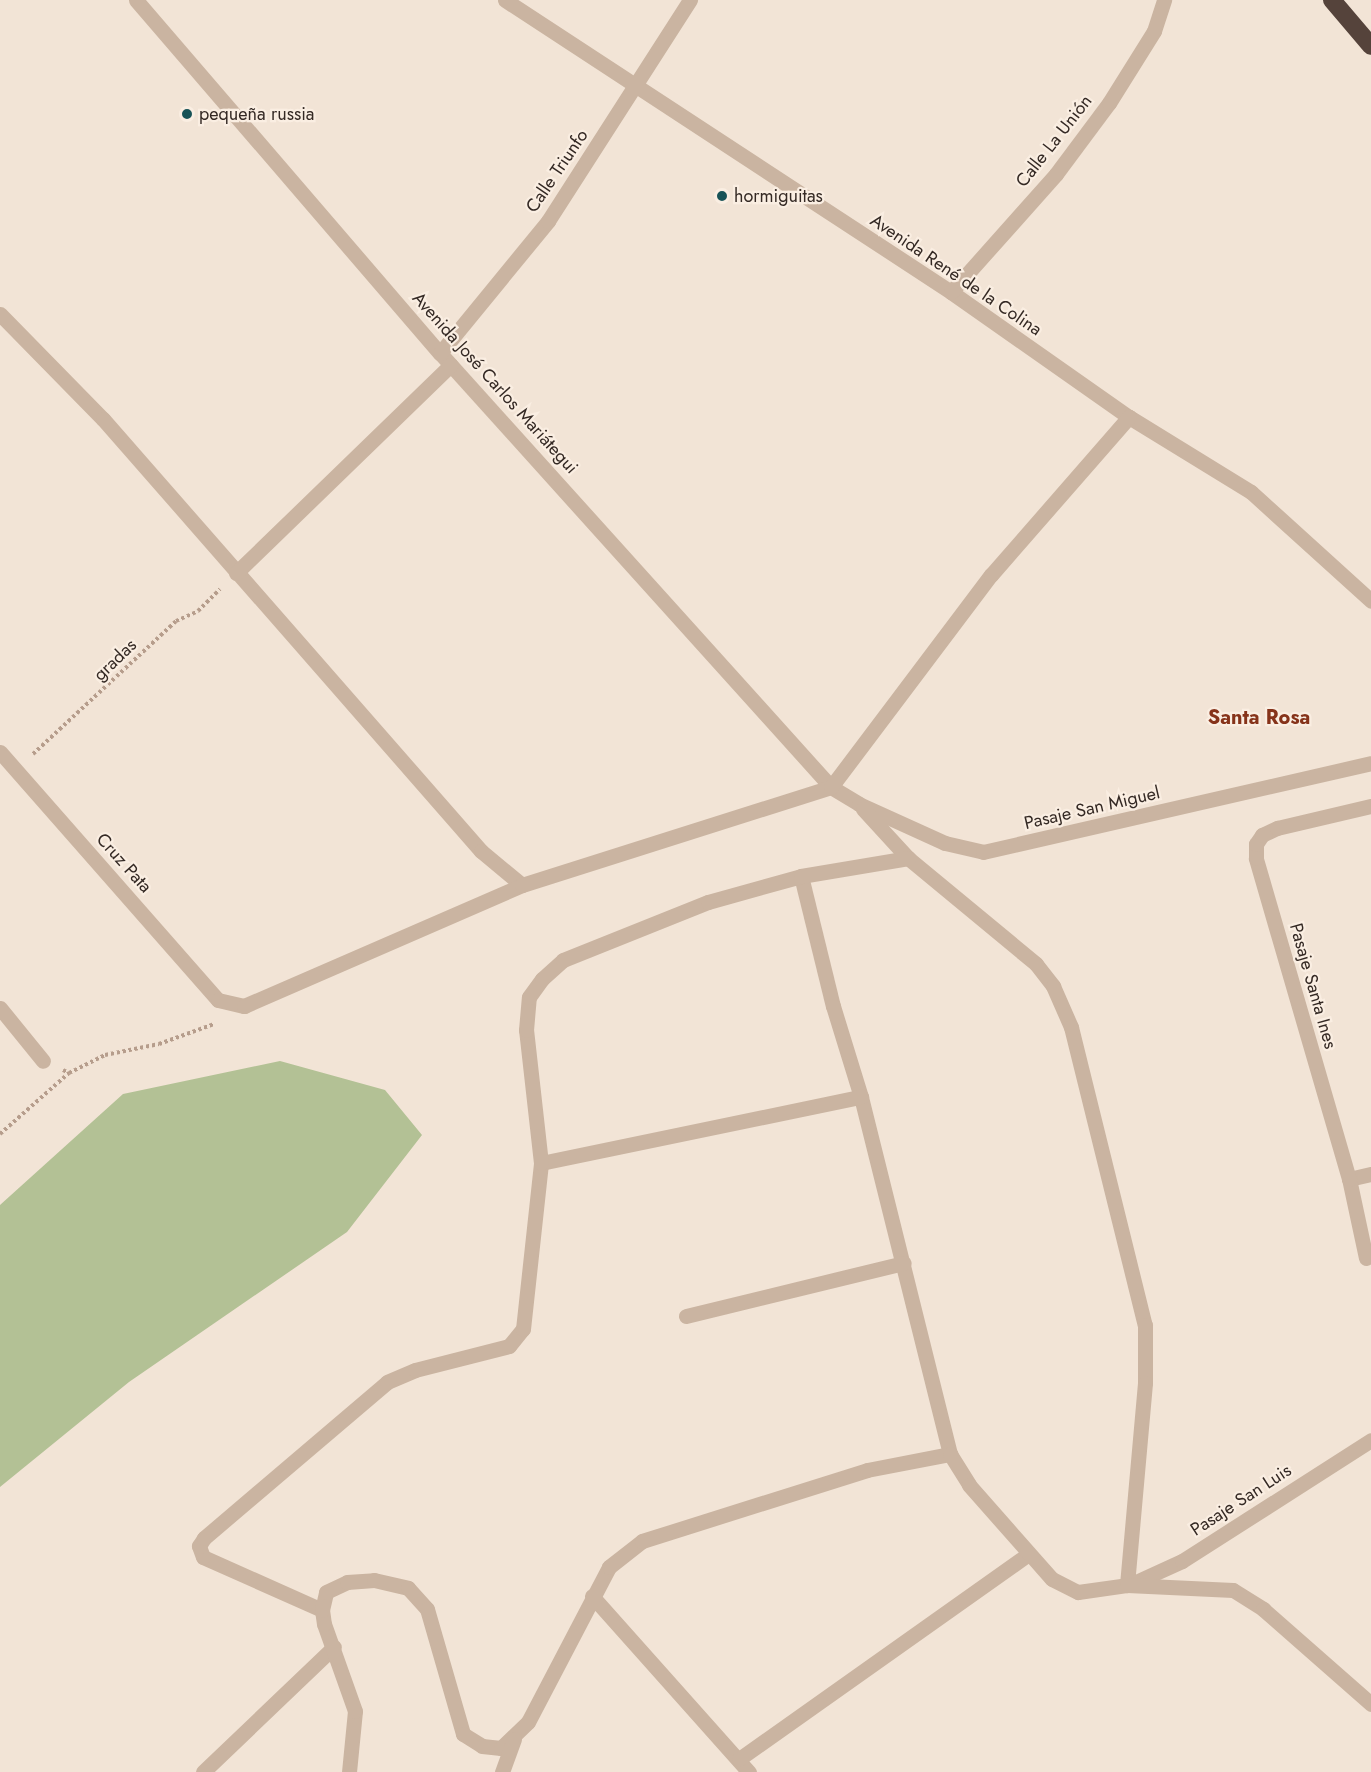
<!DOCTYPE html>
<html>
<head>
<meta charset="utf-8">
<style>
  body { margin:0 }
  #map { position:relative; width:1371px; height:1772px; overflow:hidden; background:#f2e4d6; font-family:Jost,sans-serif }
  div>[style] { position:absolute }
  .green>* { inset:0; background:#b3c195 }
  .path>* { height:4px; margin-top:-2px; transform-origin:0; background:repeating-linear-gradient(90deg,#b69d8c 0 3px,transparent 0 6px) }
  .minor>* { height:15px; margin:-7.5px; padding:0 7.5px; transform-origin:7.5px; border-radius:7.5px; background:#cab4a1 }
  .highway>* { height:18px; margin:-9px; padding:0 9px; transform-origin:9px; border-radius:9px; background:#55433b }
  .dots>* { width:16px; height:16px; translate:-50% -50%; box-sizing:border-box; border:3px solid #faeee2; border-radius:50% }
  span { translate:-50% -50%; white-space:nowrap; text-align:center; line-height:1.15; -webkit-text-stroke:4.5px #faeee2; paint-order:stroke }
  .poi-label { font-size:18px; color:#342924 }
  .left { translate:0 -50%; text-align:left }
  .street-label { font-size:18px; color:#342924 }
  .neighbourhood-label { font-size:20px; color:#86331a; font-weight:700 }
</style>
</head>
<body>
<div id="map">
  <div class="green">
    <i style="clip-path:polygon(280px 1061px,385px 1090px,422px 1135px,347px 1232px,129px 1382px,0 1487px,0 1205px,123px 1094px)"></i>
  </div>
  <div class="path">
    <i style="left:33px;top:754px;width:195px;rotate:-42.9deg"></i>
    <i style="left:176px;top:621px;width:24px;rotate:-24deg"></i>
    <i style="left:198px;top:611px;width:31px;rotate:-45deg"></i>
    <i style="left:63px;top:1070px;width:7px;rotate:27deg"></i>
    <i style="left:69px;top:1073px;width:40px;rotate:-26.6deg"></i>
    <i style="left:105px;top:1055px;width:55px;rotate:-11.5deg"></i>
    <i style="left:159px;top:1044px;width:59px;rotate:-20deg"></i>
    <i style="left:0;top:1134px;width:92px;rotate:-41.5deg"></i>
  </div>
  <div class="minor">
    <i style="left:136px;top:0;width:466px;rotate:49.3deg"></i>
    <i style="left:440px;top:353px;width:584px;rotate:47.98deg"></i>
    <i style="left:831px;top:787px;width:33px;rotate:31deg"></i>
    <i style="left:859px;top:804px;width:94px;rotate:24.4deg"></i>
    <i style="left:945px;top:843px;width:39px;rotate:13deg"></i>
    <i style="left:983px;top:852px;width:398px;rotate:-12.9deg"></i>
    <i style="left:505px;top:0;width:533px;rotate:33.21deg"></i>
    <i style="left:951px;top:292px;width:218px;rotate:35.1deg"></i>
    <i style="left:1129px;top:417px;width:143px;rotate:31.6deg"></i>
    <i style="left:1251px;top:492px;width:162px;rotate:42.2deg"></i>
    <i style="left:951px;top:292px;width:158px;rotate:-48.3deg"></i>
    <i style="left:1056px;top:174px;width:89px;rotate:-53.3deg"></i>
    <i style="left:1109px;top:103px;width:85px;rotate:-58deg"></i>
    <i style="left:1154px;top:31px;width:33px;rotate:-72deg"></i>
    <i style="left:0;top:314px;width:147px;rotate:45.6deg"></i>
    <i style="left:103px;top:419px;width:574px;rotate:48.81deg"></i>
    <i style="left:481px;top:851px;width:53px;rotate:39.7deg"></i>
    <i style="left:440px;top:353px;width:171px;rotate:-50.7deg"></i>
    <i style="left:548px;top:221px;width:263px;rotate:-57.3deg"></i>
    <i style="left:236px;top:573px;width:299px;rotate:-44.1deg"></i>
    <i style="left:0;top:752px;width:330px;rotate:48.7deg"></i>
    <i style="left:218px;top:1000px;width:27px;rotate:13deg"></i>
    <i style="left:244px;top:1006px;width:303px;rotate:-23.5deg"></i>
    <i style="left:522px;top:885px;width:324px;rotate:-17.6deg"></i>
    <i style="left:831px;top:787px;width:266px;rotate:-53deg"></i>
    <i style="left:991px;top:575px;width:210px;rotate:-48.9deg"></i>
    <i style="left:863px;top:809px;width:67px;rotate:47.4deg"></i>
    <i style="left:908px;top:858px;width:166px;rotate:39.6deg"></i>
    <i style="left:1036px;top:964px;width:28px;rotate:52deg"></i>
    <i style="left:1053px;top:986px;width:45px;rotate:66.3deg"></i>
    <i style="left:1071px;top:1027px;width:307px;rotate:76.1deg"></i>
    <i style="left:1145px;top:1325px;width:58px;rotate:90deg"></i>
    <i style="left:1145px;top:1383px;width:203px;rotate:95.1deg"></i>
    <i style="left:801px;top:876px;width:134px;rotate:76.2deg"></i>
    <i style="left:833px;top:1006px;width:95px;rotate:72.9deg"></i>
    <i style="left:861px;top:1097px;width:368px;rotate:76deg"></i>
    <i style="left:0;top:1008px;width:68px;rotate:50.9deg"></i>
    <i style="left:541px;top:1163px;width:327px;rotate:-11.7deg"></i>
    <i style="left:1349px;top:1179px;width:23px;rotate:-13deg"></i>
    <i style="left:1366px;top:1258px;width:81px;rotate:-102.1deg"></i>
    <i style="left:1349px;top:1179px;width:334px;rotate:-106.2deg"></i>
    <i style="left:1256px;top:858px;width:14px;rotate:-90deg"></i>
    <i style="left:1256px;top:844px;width:11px;rotate:-56deg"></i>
    <i style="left:1262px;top:835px;width:17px;rotate:-25deg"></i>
    <i style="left:1277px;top:828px;width:97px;rotate:-13.2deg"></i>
    <i style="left:686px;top:1316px;width:224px;rotate:-13.7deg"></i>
    <i style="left:1138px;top:1581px;width:48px;rotate:-24.4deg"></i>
    <i style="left:1182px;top:1561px;width:224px;rotate:-32.6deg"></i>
    <i style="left:592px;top:1596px;width:236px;rotate:48.3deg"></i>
    <i style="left:322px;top:1610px;width:130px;rotate:-156deg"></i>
    <i style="left:203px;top:1557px;width:12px;rotate:-110deg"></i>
    <i style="left:199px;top:1546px;width:9px;rotate:-58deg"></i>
    <i style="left:204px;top:1538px;width:240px;rotate:-40.4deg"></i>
    <i style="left:387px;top:1382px;width:30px;rotate:-23deg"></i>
    <i style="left:415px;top:1370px;width:97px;rotate:-14.3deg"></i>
    <i style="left:509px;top:1346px;width:22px;rotate:-51deg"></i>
    <i style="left:523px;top:1329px;width:167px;rotate:-83.8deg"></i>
    <i style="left:541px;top:1163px;width:134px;rotate:-96.4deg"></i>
    <i style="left:526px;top:1030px;width:33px;rotate:-85deg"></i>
    <i style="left:529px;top:997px;width:22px;rotate:-54deg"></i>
    <i style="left:542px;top:979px;width:28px;rotate:-42deg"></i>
    <i style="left:563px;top:960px;width:156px;rotate:-21.8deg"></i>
    <i style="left:708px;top:902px;width:97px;rotate:-15.6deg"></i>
    <i style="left:801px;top:876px;width:109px;rotate:-9.5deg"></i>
    <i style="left:739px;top:1759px;width:354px;rotate:-35.3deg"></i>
    <i style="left:203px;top:1772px;width:181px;rotate:-43.7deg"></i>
    <i style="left:349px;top:1772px;width:61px;rotate:-84.4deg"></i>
    <i style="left:355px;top:1711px;width:92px;rotate:-109.6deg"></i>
    <i style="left:324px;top:1624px;width:14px;rotate:-98deg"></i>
    <i style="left:322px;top:1610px;width:18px;rotate:-77deg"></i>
    <i style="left:326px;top:1592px;width:23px;rotate:-25deg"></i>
    <i style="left:347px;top:1582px;width:27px;rotate:-4deg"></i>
    <i style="left:374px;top:1580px;width:35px;rotate:13deg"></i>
    <i style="left:408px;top:1588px;width:28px;rotate:48deg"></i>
    <i style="left:427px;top:1609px;width:130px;rotate:73.9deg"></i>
    <i style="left:463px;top:1734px;width:22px;rotate:32deg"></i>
    <i style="left:482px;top:1746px;width:19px;rotate:6deg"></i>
    <i style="left:501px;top:1748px;width:37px;rotate:-44deg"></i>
    <i style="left:528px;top:1722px;width:175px;rotate:-62.4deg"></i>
    <i style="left:609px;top:1567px;width:42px;rotate:-38.2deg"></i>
    <i style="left:642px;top:1541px;width:236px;rotate:-17.5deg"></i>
    <i style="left:867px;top:1470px;width:85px;rotate:-10.9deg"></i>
    <i style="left:950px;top:1454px;width:36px;rotate:58deg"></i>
    <i style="left:969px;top:1485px;width:125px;rotate:48.6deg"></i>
    <i style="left:1052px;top:1579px;width:29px;rotate:27deg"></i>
    <i style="left:1078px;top:1592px;width:49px;rotate:-8.1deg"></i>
    <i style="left:1127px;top:1585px;width:106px;rotate:2.7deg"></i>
    <i style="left:1233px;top:1590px;width:36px;rotate:32deg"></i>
    <i style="left:1263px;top:1609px;width:144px;rotate:41.3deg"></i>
    <i style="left:502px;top:1772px;width:35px;rotate:-70deg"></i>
  </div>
  <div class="highway">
    <i style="left:1332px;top:0;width:60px;rotate:49.7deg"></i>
  </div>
  <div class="dots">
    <i style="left:187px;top:114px;background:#185357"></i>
    <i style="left:722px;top:196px;background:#185357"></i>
  </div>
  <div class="poi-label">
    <span class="left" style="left:199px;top:114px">pequeña russia</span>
    <span class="left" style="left:734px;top:196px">hormiguitas</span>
  </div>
  <div class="street-label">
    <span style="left:1054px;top:141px;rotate:-52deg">Calle La Unión</span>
    <span style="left:557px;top:171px;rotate:-56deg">Calle Triunfo</span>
    <span style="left:956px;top:275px;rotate:34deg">Avenida René de la Colina</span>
    <span style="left:495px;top:383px;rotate:48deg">Avenida José Carlos Mariátegui</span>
    <span style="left:115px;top:660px;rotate:-44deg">gradas</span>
    <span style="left:1092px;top:808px;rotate:-13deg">Pasaje San Miguel</span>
    <span style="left:124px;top:863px;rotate:48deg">Cruz Pata</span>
    <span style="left:1313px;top:986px;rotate:74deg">Pasaje Santa Ines</span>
    <span style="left:1241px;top:1500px;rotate:-33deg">Pasaje San Luis</span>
  </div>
  <div class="neighbourhood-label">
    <span style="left:1259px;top:717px">Santa Rosa</span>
  </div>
</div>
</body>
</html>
